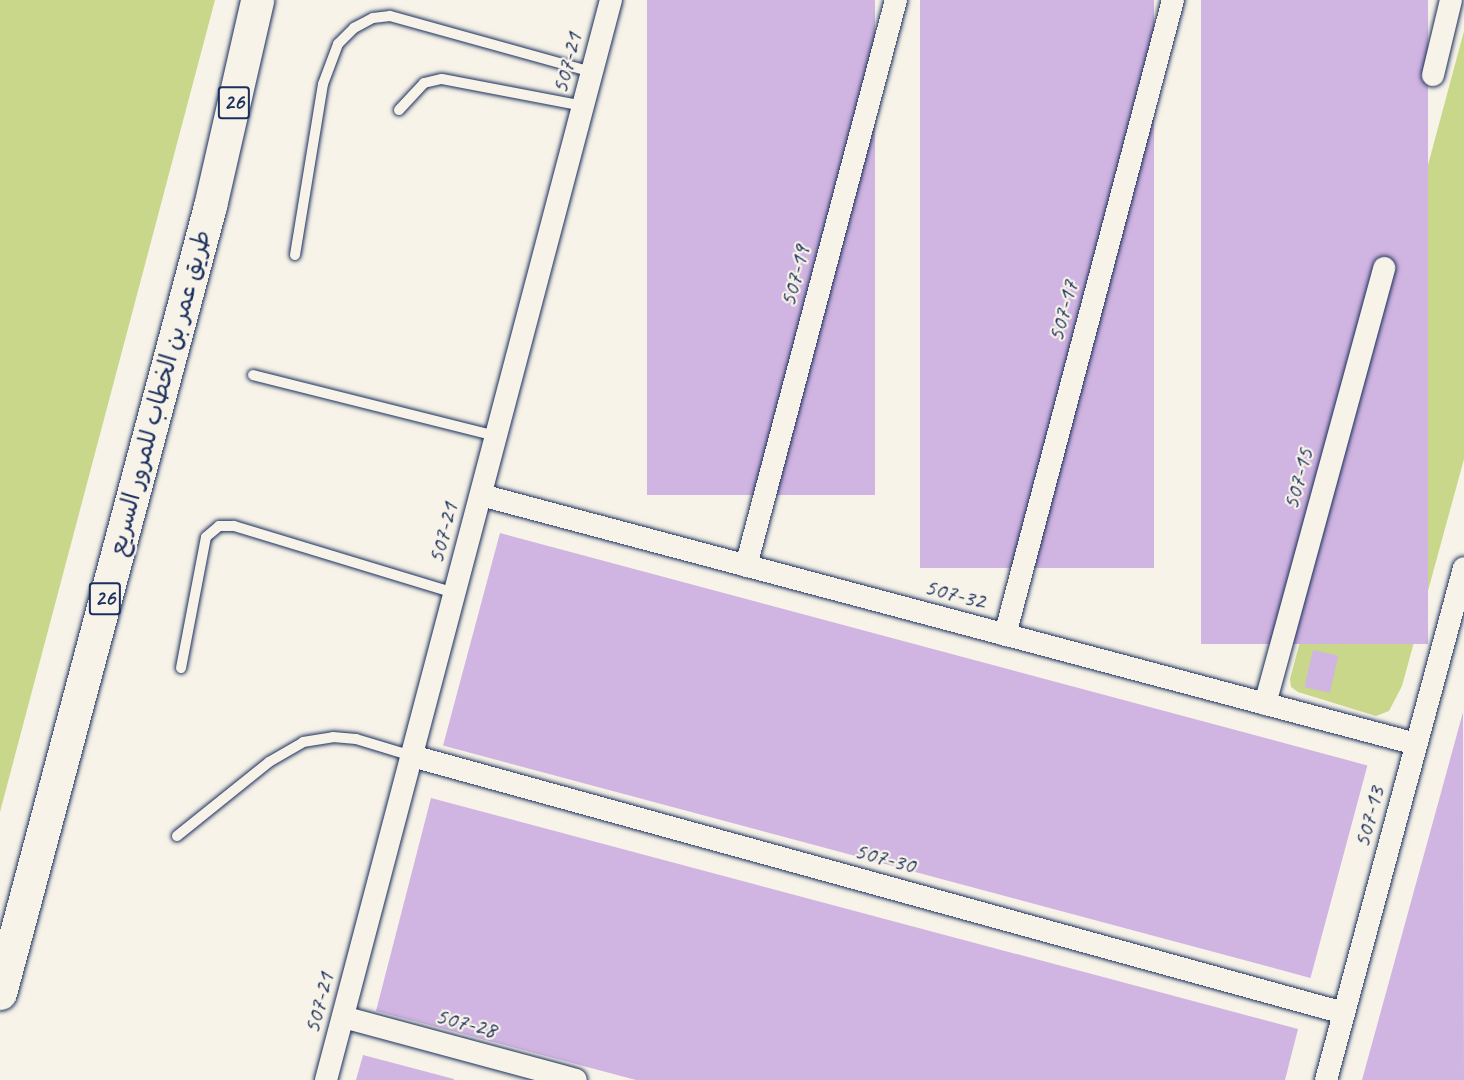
<!DOCTYPE html>
<html>
<head>
<meta charset="utf-8">
<style>
  body { margin:0 }
  #map { position:relative; width:1464px; height:1080px; overflow:hidden; background:#f7f3e8; font-family:Caveat,"Playpen Sans Arabic",sans-serif }
  div>[style] { position:absolute }
  .green>* { inset:0; background:#c8d78a }
  .building>* { inset:0; background:#d0b4e1; transform-origin:0 0 }
  .roads { filter:drop-shadow(0 0 2px #1b2f5e) drop-shadow(0 0 2px #1b2f5e) }
  .lane>* { height:10px; margin:-5px; padding:0 5px; transform-origin:5px; border-radius:5px; background:#f7f3e8 }
  .street>* { height:22px; margin:-11px; padding:0 11px; transform-origin:11px; border-radius:11px; background:#f7f3e8 }
  .highway>* { height:33px; margin:-16.5px; padding:0 16.5px; transform-origin:16.5px; border-radius:16.5px; background:#f7f3e8 }
  span { translate:-50% -50%; white-space:nowrap; text-align:center; line-height:1.15; -webkit-text-stroke:4.5px #f7f3e8; paint-order:stroke }
  .shield-label span { padding:2px 4px; background:#f7f3e8; border:2px solid; border-radius:4px; -webkit-text-stroke-width:0 }
  .shield-label { font-size:22px; color:#1b2f5e; font-weight:700 }
  .street-label { font-size:24px; color:#1b2f5e }
</style>
</head>
<body>
<div id="map">
  <div class="green">
    <i style="clip-path:polygon(0 0,215px 0,0 812px)"></i>
    <i style="clip-path:polygon(1464px 31px,1464px 459px,1402px 686px,1389px 711px,1376px 716px,1298px 692px,1291px 687px,1290px 679px)"></i>
  </div>
  <div class="building">
    <i style="left:647px;top:0;width:228px;height:495px"></i>
    <i style="left:920px;top:0;width:234px;height:568px"></i>
    <i style="left:1201px;top:0;width:227px;height:644px"></i>
    <i style="left:500px;top:533px;width:898px;height:220px;rotate:15deg"></i>
    <i style="left:1313px;top:650px;width:26px;height:38px;rotate:13deg"></i>
    <i style="clip-path:polygon(1463px 712px,1464px 1080px,1362px 1080px,1442px 789px)"></i>
    <i style="clip-path:polygon(431px 798px,1298px 1029px,1285px 1080px,636px 1080px,376px 1011px)"></i>
    <i style="clip-path:polygon(363px 1055px,454px 1079px,454px 1080px,356px 1080px)"></i>
  </div>
  <div class="roads">
    <div class="lane">
      <i style="left:399px;top:110px;width:37px;rotate:-47deg"></i>
      <i style="left:424px;top:83px;width:18px;rotate:-13deg"></i>
      <i style="left:442px;top:79px;width:144px;rotate:10.8deg"></i>
      <i style="left:295px;top:255px;width:173px;rotate:-80.7deg"></i>
      <i style="left:323px;top:84px;width:43px;rotate:-69.4deg"></i>
      <i style="left:338px;top:44px;width:23px;rotate:-45deg"></i>
      <i style="left:354px;top:28px;width:21px;rotate:-28deg"></i>
      <i style="left:373px;top:18px;width:17px;rotate:-7deg"></i>
      <i style="left:390px;top:16px;width:210px;rotate:15.5deg"></i>
      <i style="left:253px;top:375px;width:251px;rotate:14.1deg"></i>
      <i style="left:181px;top:668px;width:133px;rotate:-79.2deg"></i>
      <i style="left:206px;top:537px;width:17px;rotate:-40deg"></i>
      <i style="left:219px;top:526px;width:15px"></i>
      <i style="left:234px;top:526px;width:231px;rotate:16.9deg"></i>
      <i style="left:177px;top:836px;width:118px;rotate:-38.8deg"></i>
      <i style="left:269px;top:762px;width:39px;rotate:-30deg"></i>
      <i style="left:303px;top:742px;width:30px;rotate:-9deg"></i>
      <i style="left:333px;top:737px;width:23px;rotate:5deg"></i>
      <i style="left:356px;top:739px;width:59px;rotate:16.9deg"></i>
    </div>
    <div class="street">
      <i style="left:1433px;top:75px;width:77px;rotate:-76.5deg"></i>
      <i style="left:481px;top:495px;width:968px;rotate:14.91deg"></i>
      <i style="left:746px;top:566px;width:586px;rotate:-75.16deg"></i>
      <i style="left:1005px;top:635px;width:657px;rotate:-75.18deg"></i>
      <i style="left:1265px;top:704px;width:452px;rotate:-74.7deg"></i>
      <i style="left:412px;top:756px;width:967px;rotate:15.42deg"></i>
      <i style="left:343px;top:1017px;width:241px;rotate:15.1deg"></i>
      <i style="left:326px;top:1080px;width:1117px;rotate:-75.22deg"></i>
      <i style="left:1326px;top:1080px;width:530px;rotate:-74.92deg"></i>
    </div>
    <div class="highway">
      <i style="left:0;top:993px;width:815px;rotate:-75.06deg"></i>
      <i style="left:210px;top:206px;width:211px;rotate:-77.1deg"></i>
    </div>
  </div>
  <div class="shield-label">
    <span style="left:234px;top:103px">26</span>
    <span style="left:105px;top:599px">26</span>
  </div>
  <div class="street-label">
    <span style="left:567px;top:63px;rotate:-75deg">507-21</span>
    <span style="left:795px;top:276px;rotate:-75deg">507-19</span>
    <span style="left:1063px;top:311px;rotate:-75deg">507-17</span>
    <span style="left:160px;top:393px;rotate:-75deg">طريق عمر بن الخطاب للمرور السريع</span>
    <span style="left:1298px;top:479px;rotate:-75deg">507-15</span>
    <span style="left:443px;top:533px;rotate:-75deg">507-21</span>
    <span style="left:955px;top:594px;rotate:15deg">507-32</span>
    <span style="left:1369px;top:817px;rotate:-75deg">507-13</span>
    <span style="left:885px;top:858px;rotate:15deg">507-30</span>
    <span style="left:319px;top:1003px;rotate:-75deg">507-21</span>
    <span style="left:466px;top:1023px;rotate:15deg">507-28</span>
  </div>
</div>
</body>
</html>
